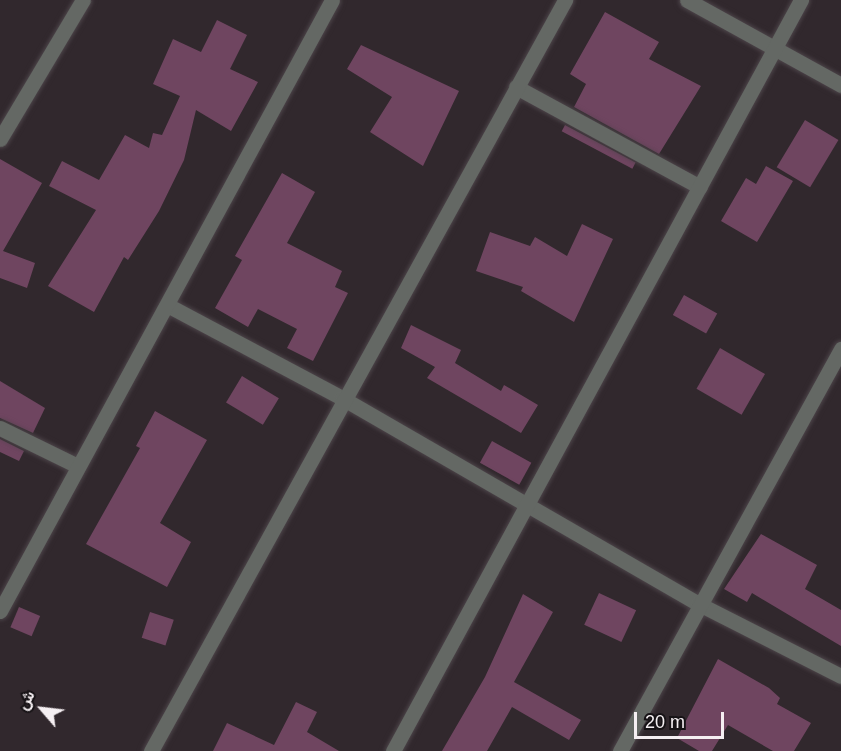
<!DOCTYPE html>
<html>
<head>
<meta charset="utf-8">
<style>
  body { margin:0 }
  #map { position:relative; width:841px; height:751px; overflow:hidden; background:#31282d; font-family:Helvetica,Vazirmatn,sans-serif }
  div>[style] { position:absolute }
  .building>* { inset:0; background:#6f4560; transform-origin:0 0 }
  .roads { filter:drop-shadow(0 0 2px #4c4449) drop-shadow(0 0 2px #4c4449) }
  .street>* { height:15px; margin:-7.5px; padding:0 7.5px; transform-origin:7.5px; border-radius:7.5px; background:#646864 }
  span { translate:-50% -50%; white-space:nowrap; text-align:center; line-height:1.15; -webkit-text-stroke:4.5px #161215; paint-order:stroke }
  .north { position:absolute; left:12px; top:679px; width:60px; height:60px; -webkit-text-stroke:4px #161215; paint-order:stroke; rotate:298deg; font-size:16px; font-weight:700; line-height:24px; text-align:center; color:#f5eff2 }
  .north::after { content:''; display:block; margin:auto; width:21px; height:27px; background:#f5eff2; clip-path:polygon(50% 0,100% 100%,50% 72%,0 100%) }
  .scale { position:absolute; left:634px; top:712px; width:90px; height:27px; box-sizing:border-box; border:3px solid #f5eff2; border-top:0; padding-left:8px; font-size:18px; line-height:21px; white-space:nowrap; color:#f5eff2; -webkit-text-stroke:4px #161215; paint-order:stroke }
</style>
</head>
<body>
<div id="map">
  <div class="building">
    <i style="clip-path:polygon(605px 12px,659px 42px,649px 59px,701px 86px,659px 154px,574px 107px,586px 84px,570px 74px)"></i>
    <i style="clip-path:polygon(217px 20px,247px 35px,230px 69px,258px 82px,231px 131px,196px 110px,184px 160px,159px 211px,128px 260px,124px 257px,94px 312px,48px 286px,96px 210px,49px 186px,62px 161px,99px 180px,125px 135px,149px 148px,153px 133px,162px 135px,180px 96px,153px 84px,173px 39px,201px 52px)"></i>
    <i style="clip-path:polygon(361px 45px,459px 91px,423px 166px,370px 132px,392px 97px,347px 69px)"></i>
    <i style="left:805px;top:120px;width:39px;height:55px;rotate:31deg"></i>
    <i style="left:565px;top:125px;width:80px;height:7px;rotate:28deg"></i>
    <i style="clip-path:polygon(0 159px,42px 183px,3px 251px,35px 263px,27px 288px,0 278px)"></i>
    <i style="clip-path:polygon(766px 166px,793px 181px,757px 242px,721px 221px,746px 178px,756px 184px)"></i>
    <i style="clip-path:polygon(282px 173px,315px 192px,287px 243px,342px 271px,335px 287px,348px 293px,313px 361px,287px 348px,297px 329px,258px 309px,248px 327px,215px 308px,242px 260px,235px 256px)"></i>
    <i style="clip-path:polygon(582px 224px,613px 239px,574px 322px,521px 291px,523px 287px,476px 271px,490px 232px,530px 246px,535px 237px,567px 256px)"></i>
    <i style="left:684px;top:295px;width:38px;height:23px;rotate:29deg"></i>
    <i style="clip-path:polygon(411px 325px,461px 350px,455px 363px,501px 391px,504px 385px,538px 405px,521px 433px,427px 378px,435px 367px,401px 348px)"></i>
    <i style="left:720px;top:348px;width:52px;height:47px;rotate:30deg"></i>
    <i style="left:242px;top:376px;width:43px;height:31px;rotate:31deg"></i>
    <i style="clip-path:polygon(0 381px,45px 408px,33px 433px,0 418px)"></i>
    <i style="clip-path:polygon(155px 411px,207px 440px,160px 523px,191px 542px,167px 587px,86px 544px,140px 448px,136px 446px)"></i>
    <i style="clip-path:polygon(0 439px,24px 451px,19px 461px,0 452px)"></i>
    <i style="left:492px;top:441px;width:45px;height:25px;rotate:29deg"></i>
    <i style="clip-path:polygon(761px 534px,817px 565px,805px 589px,841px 610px,841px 646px,752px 593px,747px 602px,724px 589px)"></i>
    <i style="left:599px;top:593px;width:41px;height:35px;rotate:25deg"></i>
    <i style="clip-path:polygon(523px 594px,553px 612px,514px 682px,581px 720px,569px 740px,512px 707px,487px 751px,442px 751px,485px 677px)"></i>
    <i style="left:19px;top:607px;width:23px;height:22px;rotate:23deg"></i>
    <i style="left:150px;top:612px;width:25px;height:27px;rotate:18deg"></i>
    <i style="clip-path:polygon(718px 659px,769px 688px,780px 698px,777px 704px,811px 723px,794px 751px,773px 751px,728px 725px,712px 751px,699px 751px,677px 738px)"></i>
    <i style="clip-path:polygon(296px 702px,317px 712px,307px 732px,339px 751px,213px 751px,227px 723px,274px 745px)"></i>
  </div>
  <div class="roads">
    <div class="street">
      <i style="left:687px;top:0;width:176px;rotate:28.9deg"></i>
      <i style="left:516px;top:87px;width:209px;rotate:28.5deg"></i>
      <i style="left:0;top:139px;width:162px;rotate:-59.2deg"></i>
      <i style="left:167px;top:305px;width:198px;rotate:28deg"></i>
      <i style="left:342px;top:398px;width:412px;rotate:30deg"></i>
      <i style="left:699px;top:604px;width:159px;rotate:26.9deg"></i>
      <i style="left:0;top:428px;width:87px;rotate:26deg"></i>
      <i style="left:0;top:611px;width:695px;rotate:-61.48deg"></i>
      <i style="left:151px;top:751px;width:858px;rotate:-61.13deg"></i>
      <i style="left:393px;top:751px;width:855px;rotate:-61.49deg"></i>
      <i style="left:620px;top:751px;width:459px;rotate:-61.2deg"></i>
    </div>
  </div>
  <div class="north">ش</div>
  <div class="scale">20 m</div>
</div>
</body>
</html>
